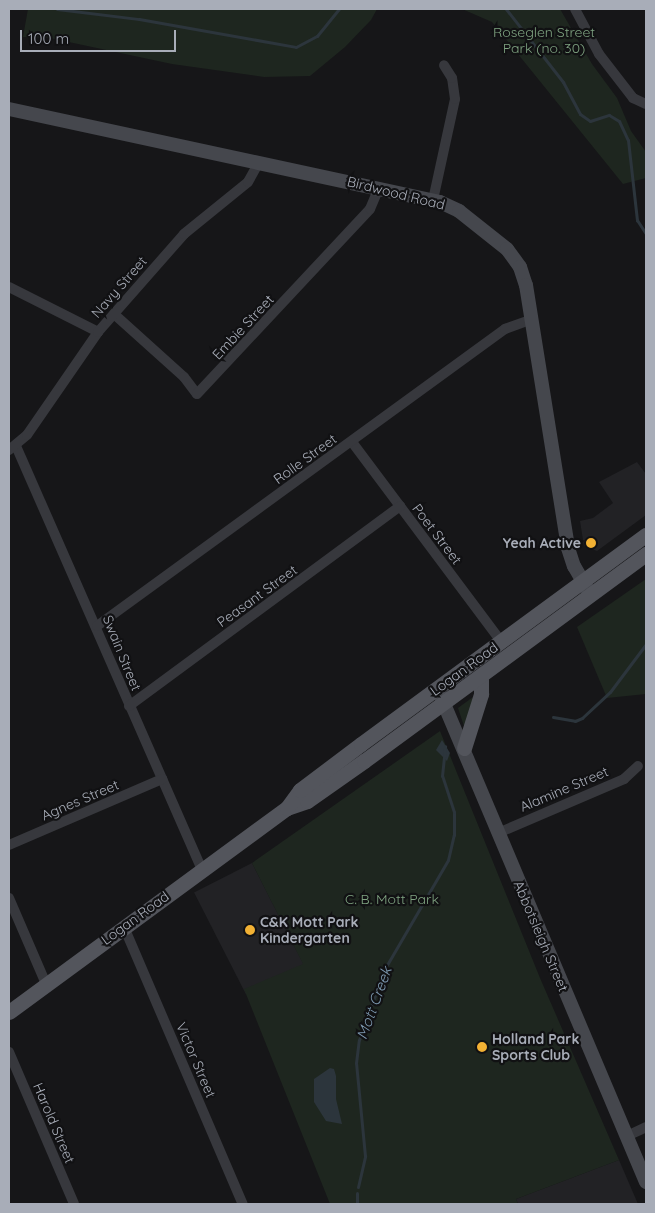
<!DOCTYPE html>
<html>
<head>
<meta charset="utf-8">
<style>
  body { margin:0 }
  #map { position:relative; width:655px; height:1213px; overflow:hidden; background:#161618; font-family:Quicksand,sans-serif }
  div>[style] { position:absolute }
  .built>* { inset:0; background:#222225; transform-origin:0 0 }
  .green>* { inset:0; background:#1e261f }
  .water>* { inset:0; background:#2c353c }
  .stream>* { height:3px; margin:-1.5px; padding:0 1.5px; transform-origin:1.5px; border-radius:1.5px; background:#2c353c }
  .street>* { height:10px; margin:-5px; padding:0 5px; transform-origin:5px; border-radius:5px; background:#37383d }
  .secondary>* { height:14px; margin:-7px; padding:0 7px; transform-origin:7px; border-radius:7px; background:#45474d }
  .primary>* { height:15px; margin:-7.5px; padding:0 7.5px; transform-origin:7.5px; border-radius:7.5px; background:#53555c }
  .dots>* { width:14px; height:14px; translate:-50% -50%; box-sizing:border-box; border:2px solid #111113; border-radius:50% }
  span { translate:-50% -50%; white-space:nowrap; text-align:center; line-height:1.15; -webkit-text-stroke:4.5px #111113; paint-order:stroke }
  .park-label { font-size:14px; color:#7fa381 }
  .street-label { font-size:14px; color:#a8adb8 }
  .poi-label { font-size:14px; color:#a8adb8; font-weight:700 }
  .right { translate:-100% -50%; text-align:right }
  .left { translate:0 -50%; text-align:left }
  .water-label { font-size:15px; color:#7f9bb3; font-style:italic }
  .frame { position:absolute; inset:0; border:10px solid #a8adb8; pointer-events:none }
  .scale { position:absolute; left:20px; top:30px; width:156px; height:22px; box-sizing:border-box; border:2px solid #a8adb8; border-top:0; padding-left:6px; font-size:15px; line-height:18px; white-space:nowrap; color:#a8adb8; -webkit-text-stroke:4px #111113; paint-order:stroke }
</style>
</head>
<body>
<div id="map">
  <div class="built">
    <i style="clip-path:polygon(637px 462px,646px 474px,646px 515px,597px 551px,584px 546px,580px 521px,593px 518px,613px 503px,599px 482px)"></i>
    <i style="left:252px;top:863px;width:114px;height:65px;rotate:63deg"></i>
    <i style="clip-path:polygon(619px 1160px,638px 1204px,518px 1204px,516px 1199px)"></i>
  </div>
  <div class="green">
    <i style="clip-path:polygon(28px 9px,377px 9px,371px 20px,345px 47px,310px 76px,264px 77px,172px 64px,50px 38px,23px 37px)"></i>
    <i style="clip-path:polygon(462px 9px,560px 9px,592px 64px,617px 98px,631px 131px,646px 152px,646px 178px,623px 184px,492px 22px)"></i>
    <i style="clip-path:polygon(646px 579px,646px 694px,607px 698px,577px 627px)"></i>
    <i style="clip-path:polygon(473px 697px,465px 729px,458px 708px)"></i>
    <i style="clip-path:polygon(440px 731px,540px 978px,619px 1160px,516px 1199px,518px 1204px,330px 1204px,244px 989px,303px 964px,252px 863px)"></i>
  </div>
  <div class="water">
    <i style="clip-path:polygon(442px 740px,450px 753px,447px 761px,436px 750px)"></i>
    <i style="clip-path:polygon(330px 1068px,334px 1069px,336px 1076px,336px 1099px,342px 1124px,326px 1121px,314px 1102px,314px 1079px)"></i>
  </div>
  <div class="stream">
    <i style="left:57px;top:9px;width:83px;rotate:7deg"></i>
    <i style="left:139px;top:19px;width:159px;rotate:10.1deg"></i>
    <i style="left:296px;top:47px;width:24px;rotate:-28deg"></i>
    <i style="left:317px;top:36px;width:35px;rotate:-51deg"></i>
    <i style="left:506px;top:9px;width:93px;rotate:52deg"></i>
    <i style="left:563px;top:82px;width:36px;rotate:62deg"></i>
    <i style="left:580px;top:114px;width:12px;rotate:35deg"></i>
    <i style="left:590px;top:121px;width:20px;rotate:-18deg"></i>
    <i style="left:609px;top:115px;width:12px;rotate:31deg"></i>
    <i style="left:619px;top:121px;width:21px;rotate:65deg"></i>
    <i style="left:628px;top:140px;width:81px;rotate:83.6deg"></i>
    <i style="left:637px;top:220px;width:17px;rotate:57deg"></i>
    <i style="left:553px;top:717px;width:22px;rotate:10deg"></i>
    <i style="left:575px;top:721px;width:8px;rotate:-23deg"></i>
    <i style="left:582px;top:718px;width:38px;rotate:-43deg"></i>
    <i style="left:610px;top:692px;width:60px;rotate:-53.1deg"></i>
    <i style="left:358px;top:1187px;width:32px;rotate:-77deg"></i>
    <i style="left:365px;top:1156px;width:93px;rotate:-95.5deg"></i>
    <i style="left:356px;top:1063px;width:23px;rotate:-83deg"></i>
    <i style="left:359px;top:1040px;width:74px;rotate:-70.3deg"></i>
    <i style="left:384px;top:970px;width:127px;rotate:-59.8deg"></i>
    <i style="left:448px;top:860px;width:26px;rotate:-77deg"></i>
    <i style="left:454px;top:835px;width:23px;rotate:-90deg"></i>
    <i style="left:454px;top:812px;width:38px;rotate:-108deg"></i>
    <i style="left:442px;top:776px;width:30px;rotate:-84deg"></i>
    <i style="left:357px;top:1204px;width:11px;rotate:-90deg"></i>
  </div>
  <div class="street">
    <i style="left:575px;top:9px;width:51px;rotate:61.9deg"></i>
    <i style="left:599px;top:54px;width:56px;rotate:52.3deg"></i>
    <i style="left:633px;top:98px;width:14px;rotate:25deg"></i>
    <i style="left:433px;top:200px;width:103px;rotate:-77.7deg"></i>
    <i style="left:455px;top:99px;width:21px;rotate:-98deg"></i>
    <i style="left:452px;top:78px;width:15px;rotate:-122deg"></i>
    <i style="left:9px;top:287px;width:100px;rotate:26.8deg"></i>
    <i style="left:114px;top:314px;width:94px;rotate:42deg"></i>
    <i style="left:184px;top:377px;width:21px;rotate:53deg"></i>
    <i style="left:197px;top:394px;width:253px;rotate:-46.9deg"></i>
    <i style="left:370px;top:209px;width:23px;rotate:-67deg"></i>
    <i style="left:352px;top:442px;width:249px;rotate:53.2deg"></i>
    <i style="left:16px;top:446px;width:463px;rotate:66.3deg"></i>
    <i style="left:9px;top:450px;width:23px;rotate:-40deg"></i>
    <i style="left:27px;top:435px;width:125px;rotate:-55.4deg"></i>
    <i style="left:98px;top:332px;width:130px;rotate:-48.7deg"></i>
    <i style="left:184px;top:234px;width:82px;rotate:-39.1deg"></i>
    <i style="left:248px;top:182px;width:23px;rotate:-61deg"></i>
    <i style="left:97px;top:626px;width:505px;rotate:-36.05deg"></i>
    <i style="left:505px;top:329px;width:29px;rotate:-20deg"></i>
    <i style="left:129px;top:706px;width:337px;rotate:-36.4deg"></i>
    <i style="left:498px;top:833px;width:137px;rotate:-23.2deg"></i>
    <i style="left:624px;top:779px;width:19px;rotate:-43deg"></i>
    <i style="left:9px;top:845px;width:167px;rotate:-23.3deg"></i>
    <i style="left:9px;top:898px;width:94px;rotate:66.7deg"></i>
    <i style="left:124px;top:927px;width:301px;rotate:66.8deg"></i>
    <i style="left:9px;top:1052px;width:165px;rotate:66.8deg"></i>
    <i style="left:627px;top:1136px;width:21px;rotate:-25deg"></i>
  </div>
  <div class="secondary">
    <i style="left:9px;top:109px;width:441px;rotate:12.2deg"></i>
    <i style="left:440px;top:202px;width:21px;rotate:25deg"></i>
    <i style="left:459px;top:211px;width:61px;rotate:38.4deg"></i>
    <i style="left:507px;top:249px;width:22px;rotate:54deg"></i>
    <i style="left:520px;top:267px;width:19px;rotate:72deg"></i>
    <i style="left:526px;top:285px;width:266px;rotate:80.9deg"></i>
    <i style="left:568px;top:548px;width:19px;rotate:72deg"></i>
    <i style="left:574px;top:566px;width:28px;rotate:60deg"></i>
    <i style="left:439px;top:692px;width:532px;rotate:67.1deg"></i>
  </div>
  <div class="primary">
    <i style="left:464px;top:748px;width:57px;rotate:-72.5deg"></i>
    <i style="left:481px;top:694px;width:18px;rotate:-90deg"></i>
    <i style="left:287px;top:808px;width:21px;rotate:-19deg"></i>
    <i style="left:307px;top:801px;width:70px;rotate:-35.1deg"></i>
    <i style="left:364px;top:761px;width:350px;rotate:-36.3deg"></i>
    <i style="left:9px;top:1012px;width:345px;rotate:-36.3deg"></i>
    <i style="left:287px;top:808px;width:22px;rotate:-54deg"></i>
    <i style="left:300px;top:790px;width:76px;rotate:-37deg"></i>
    <i style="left:361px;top:744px;width:353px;rotate:-36.3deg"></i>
  </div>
  <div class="dots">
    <i style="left:591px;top:543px;background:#f2b134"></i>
    <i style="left:250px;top:930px;background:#f2b134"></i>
    <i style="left:482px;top:1047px;background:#f2b134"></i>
  </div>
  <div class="park-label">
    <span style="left:544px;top:40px">Roseglen Street<br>Park (no. 30)</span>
    <span style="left:392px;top:899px">C. B. Mott Park</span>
  </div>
  <div class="street-label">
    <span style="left:396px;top:193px;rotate:14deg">Birdwood Road</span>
    <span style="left:119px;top:287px;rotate:-49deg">Navy Street</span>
    <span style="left:243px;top:327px;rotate:-47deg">Embie Street</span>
    <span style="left:305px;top:459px;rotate:-36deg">Rolle Street</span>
    <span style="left:437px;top:534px;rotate:53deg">Poet Street</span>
    <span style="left:257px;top:596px;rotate:-36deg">Peasant Street</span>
    <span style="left:122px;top:653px;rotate:68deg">Swain Street</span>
    <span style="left:464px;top:669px;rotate:-36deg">Logan Road</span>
    <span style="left:564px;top:789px;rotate:-23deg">Alamine Street</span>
    <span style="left:80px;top:800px;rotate:-23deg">Agnes Street</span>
    <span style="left:135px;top:918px;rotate:-36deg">Logan Road</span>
    <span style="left:541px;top:936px;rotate:67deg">Abbotsleigh Street</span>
    <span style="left:196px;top:1060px;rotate:67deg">Victor Street</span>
    <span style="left:54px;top:1123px;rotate:67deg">Harold Street</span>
  </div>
  <div class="poi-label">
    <span class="right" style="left:581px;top:543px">Yeah Active</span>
    <span class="left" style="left:260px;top:930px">C&amp;K Mott Park<br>Kindergarten</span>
    <span class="left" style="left:492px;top:1047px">Holland Park<br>Sports Club</span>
  </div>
  <div class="water-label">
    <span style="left:374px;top:1003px;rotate:-70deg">Mott Creek</span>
  </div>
  <div class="frame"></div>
  <div class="scale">100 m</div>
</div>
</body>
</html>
